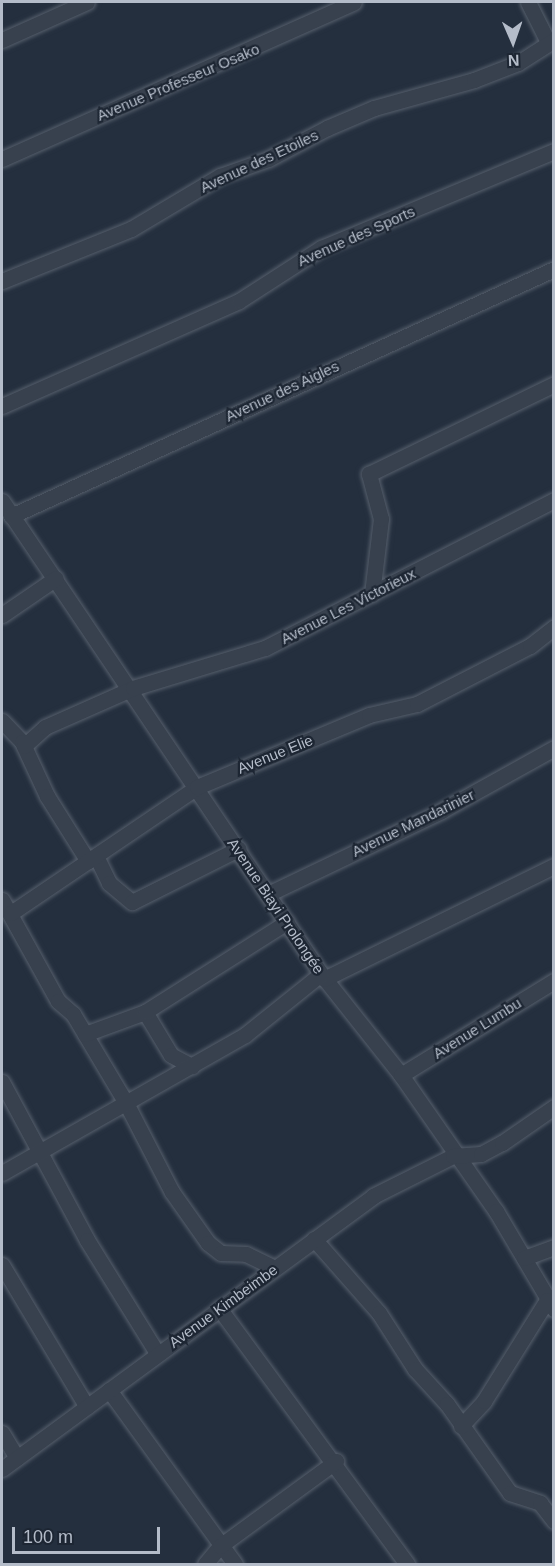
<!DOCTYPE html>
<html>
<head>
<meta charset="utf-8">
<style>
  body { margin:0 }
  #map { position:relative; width:555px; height:1566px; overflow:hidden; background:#242f3e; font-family:Arial,sans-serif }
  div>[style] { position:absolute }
  .roads { filter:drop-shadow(0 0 2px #565f6c) drop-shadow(0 0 2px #565f6c) }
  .minor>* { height:15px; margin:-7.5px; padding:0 7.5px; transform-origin:7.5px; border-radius:7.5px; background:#38414e }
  span { translate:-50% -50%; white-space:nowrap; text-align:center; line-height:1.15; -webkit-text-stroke:4.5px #1d2633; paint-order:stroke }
  .street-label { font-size:15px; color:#b4bcc9 }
  .frame { position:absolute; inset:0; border:3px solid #b4bcc9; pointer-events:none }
  .north { position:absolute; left:483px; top:12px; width:60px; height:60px; -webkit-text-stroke:4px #1d2633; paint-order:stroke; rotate:178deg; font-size:16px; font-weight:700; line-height:24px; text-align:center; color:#b4bcc9 }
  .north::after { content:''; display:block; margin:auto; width:21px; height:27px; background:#b4bcc9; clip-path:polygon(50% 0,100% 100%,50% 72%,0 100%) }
  .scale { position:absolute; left:12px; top:1527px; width:148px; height:27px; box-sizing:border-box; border:3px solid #b4bcc9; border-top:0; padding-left:8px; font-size:18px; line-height:21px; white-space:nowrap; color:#b4bcc9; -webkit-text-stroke:4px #1d2633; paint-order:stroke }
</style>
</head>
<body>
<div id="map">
  <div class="roads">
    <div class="minor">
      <i style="left:528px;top:2px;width:45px;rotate:63.4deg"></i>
      <i style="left:2px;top:40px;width:93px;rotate:-24.1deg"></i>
      <i style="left:2px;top:159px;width:385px;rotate:-24deg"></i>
      <i style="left:2px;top:281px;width:139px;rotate:-22deg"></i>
      <i style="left:131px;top:229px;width:104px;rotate:-30.8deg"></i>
      <i style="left:220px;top:176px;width:51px;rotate:-19.5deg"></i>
      <i style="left:268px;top:159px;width:67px;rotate:-27.7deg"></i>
      <i style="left:327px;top:128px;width:51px;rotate:-23.1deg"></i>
      <i style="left:374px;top:108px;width:104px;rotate:-15.6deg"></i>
      <i style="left:474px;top:80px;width:47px;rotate:-21.1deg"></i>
      <i style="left:518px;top:63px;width:43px;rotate:-32.6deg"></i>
      <i style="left:2px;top:406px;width:259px;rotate:-23.9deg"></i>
      <i style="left:239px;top:301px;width:98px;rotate:-32.9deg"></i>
      <i style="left:321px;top:248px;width:252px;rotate:-22.6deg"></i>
      <i style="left:2px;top:501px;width:571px;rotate:56deg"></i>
      <i style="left:321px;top:974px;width:129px;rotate:51.6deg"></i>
      <i style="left:401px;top:1075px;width:166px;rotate:55.1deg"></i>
      <i style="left:496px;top:1211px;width:114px;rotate:59.4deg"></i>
      <i style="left:11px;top:516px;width:597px;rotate:-24.46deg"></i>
      <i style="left:372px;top:594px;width:76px;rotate:-83.2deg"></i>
      <i style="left:381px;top:519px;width:47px;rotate:-104.9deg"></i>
      <i style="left:369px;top:474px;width:206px;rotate:-25.9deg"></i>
      <i style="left:2px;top:615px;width:65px;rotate:-34.4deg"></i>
      <i style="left:2px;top:721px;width:29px;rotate:46deg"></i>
      <i style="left:22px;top:742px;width:60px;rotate:65.2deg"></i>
      <i style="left:47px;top:796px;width:77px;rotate:57.8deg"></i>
      <i style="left:24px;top:746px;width:28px;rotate:-42deg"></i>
      <i style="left:45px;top:727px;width:96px;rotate:-23.9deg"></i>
      <i style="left:133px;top:688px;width:138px;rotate:-16.9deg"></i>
      <i style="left:265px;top:648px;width:325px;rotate:-27.1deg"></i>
      <i style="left:96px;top:856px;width:30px;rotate:64deg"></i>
      <i style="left:109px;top:883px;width:30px;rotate:40deg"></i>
      <i style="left:132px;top:902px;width:119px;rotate:-26.6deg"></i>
      <i style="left:270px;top:893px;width:190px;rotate:-25.6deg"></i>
      <i style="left:441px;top:811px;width:129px;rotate:-29.1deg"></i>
      <i style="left:2px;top:900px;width:115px;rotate:61deg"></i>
      <i style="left:58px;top:1001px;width:20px;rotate:41deg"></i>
      <i style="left:73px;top:1014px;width:104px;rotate:59.2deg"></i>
      <i style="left:126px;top:1103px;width:100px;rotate:62.7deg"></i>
      <i style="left:172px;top:1192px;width:62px;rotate:54.8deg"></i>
      <i style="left:208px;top:1243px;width:16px;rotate:38deg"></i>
      <i style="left:221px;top:1253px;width:25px;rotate:2deg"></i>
      <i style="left:246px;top:1254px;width:32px;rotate:26deg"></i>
      <i style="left:11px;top:913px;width:225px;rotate:-34.1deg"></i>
      <i style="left:197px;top:787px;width:186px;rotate:-22.7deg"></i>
      <i style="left:369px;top:715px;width:49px;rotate:-12.9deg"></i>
      <i style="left:417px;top:704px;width:127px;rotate:-27.2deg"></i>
      <i style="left:530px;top:646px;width:31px;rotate:-38deg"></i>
      <i style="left:324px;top:979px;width:256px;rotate:-26.2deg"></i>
      <i style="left:145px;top:1012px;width:50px;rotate:58.8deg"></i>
      <i style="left:171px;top:1055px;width:24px;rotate:28deg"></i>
      <i style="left:85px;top:1034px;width:64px;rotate:-20.1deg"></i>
      <i style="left:145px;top:1012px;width:168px;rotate:-32.4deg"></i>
      <i style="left:401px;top:1075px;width:180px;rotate:-31.6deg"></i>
      <i style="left:2px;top:1082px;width:179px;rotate:61.7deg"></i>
      <i style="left:87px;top:1240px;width:133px;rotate:58.2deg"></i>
      <i style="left:2px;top:1173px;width:279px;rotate:-29.6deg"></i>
      <i style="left:245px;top:1035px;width:97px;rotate:-38.8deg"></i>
      <i style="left:314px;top:1239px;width:98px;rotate:48.7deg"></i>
      <i style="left:379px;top:1313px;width:67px;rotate:57.3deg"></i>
      <i style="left:415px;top:1369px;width:47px;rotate:47.6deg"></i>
      <i style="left:447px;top:1404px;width:109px;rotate:54.7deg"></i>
      <i style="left:510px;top:1493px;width:32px;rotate:18deg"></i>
      <i style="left:540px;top:1503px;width:23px;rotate:52deg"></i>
      <i style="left:524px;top:1258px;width:32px;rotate:-20deg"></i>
      <i style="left:2px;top:1265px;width:165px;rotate:59.1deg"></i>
      <i style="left:219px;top:1308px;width:318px;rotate:53.7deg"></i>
      <i style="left:109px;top:1390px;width:215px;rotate:54.1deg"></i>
      <i style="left:461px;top:1426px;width:34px;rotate:-47deg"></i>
      <i style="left:484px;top:1401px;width:119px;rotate:-58deg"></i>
      <i style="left:2px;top:1433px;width:29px;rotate:59deg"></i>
      <i style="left:2px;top:1469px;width:461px;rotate:-36.3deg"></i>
      <i style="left:373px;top:1196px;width:89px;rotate:-26.6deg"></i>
      <i style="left:453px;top:1156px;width:28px;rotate:-4deg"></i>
      <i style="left:481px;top:1154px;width:24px;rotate:-28deg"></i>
      <i style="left:502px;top:1143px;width:63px;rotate:-34.7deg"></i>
      <i style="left:205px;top:1564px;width:23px;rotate:-50deg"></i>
      <i style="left:220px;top:1546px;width:144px;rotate:-36.2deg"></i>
    </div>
  </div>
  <div class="street-label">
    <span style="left:178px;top:82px;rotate:-23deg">Avenue Professeur Osako</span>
    <span style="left:259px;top:161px;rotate:-25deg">Avenue des Etoiles</span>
    <span style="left:356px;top:236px;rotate:-24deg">Avenue des Sports</span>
    <span style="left:282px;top:391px;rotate:-25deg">Avenue des Aigles</span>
    <span style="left:348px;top:606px;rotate:-27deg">Avenue Les Victorieux</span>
    <span style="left:275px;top:754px;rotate:-22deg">Avenue Elie</span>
    <span style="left:413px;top:823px;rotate:-26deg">Avenue Mandarinier</span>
    <span style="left:276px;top:906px;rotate:56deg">Avenue Biayi Prolongée</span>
    <span style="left:477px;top:1028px;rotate:-32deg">Avenue Lumbu</span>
    <span style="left:223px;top:1306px;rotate:-36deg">Avenue Kimbeimbe</span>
  </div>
  <div class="frame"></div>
  <div class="north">N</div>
  <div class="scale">100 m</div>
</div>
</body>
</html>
